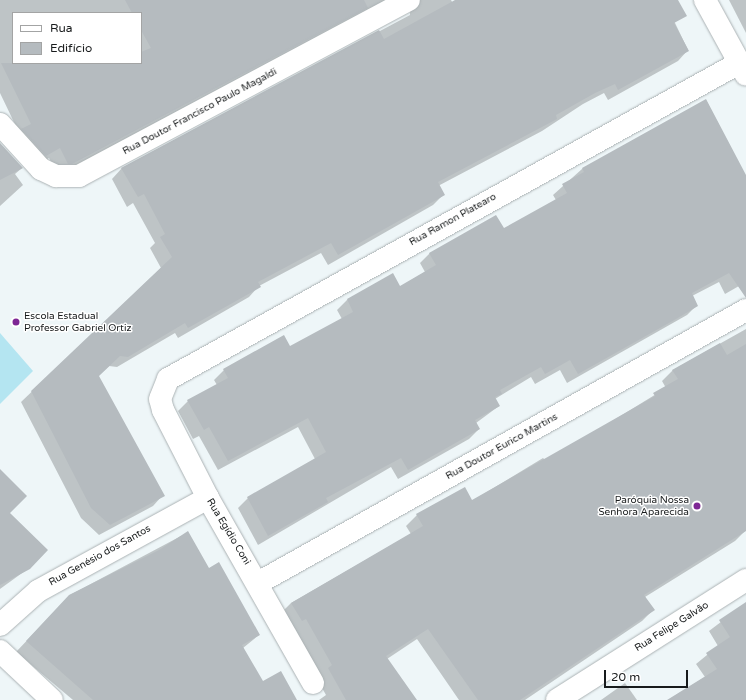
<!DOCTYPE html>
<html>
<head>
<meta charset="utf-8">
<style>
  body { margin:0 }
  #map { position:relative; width:746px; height:700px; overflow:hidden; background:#eef6f8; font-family:"Varela Round",sans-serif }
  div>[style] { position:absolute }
  .green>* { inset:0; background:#b4e5f1 }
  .shadow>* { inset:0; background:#0003 }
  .building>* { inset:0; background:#b5bbbf }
  .roads { filter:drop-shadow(0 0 1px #abb2b4) drop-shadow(0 0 1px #abb2b4) }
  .street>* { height:22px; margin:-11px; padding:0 11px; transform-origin:11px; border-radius:11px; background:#fff }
  .secondary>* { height:22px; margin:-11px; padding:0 11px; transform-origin:11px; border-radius:11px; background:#fff }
  .dots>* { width:11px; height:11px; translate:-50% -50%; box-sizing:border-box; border:2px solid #fff; border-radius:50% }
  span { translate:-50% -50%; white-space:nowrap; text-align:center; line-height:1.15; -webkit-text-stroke:3px #fff; paint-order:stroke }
  .street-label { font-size:10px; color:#181b1c }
  .poi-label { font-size:10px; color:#181b1c }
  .left { translate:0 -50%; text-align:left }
  .right { translate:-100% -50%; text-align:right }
  .legend { position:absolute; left:12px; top:12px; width:130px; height:52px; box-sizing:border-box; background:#fff; border:1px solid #a3a4a4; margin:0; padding:5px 7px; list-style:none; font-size:12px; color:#181b1c }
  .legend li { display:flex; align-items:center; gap:8px; height:20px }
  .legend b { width:20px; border:1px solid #a3a4a4 }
  .scale { position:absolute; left:604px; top:670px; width:84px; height:18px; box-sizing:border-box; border:2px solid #181b1c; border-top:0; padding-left:5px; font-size:12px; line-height:14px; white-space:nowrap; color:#181b1c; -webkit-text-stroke:3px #fff; paint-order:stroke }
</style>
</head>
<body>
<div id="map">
  <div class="green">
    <i style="clip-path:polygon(0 333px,33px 371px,0 404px)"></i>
  </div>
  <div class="shadow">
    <i style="clip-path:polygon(evenodd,0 0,390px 0,61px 174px,57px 174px,49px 158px,35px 166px,0 93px,0 0,13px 13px,141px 13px,141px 63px,13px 63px,13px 13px)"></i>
    <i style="clip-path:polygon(405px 0,451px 0,461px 18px,495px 0,664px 0,688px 50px,678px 61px,608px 100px,604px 93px,583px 104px,542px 131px,438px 186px,443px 195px,433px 205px,328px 265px,321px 253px,259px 286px,249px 297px,178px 338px,175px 333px,117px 367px,109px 366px,98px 376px,163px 495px,153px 506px,99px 535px,81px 518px,21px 402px,161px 268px,150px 248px,155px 243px,133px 203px,127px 207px,112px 179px,122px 168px,410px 15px,410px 5px)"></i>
    <i style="clip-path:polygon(729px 0,746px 0,746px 33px)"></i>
    <i style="clip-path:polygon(706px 100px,746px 177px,746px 282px,725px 294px,719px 282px,692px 296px,697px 305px,687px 315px,567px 383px,560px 370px,535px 384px,531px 377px,495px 399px,499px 406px,476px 423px,479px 429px,469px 439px,398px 479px,391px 467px,258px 545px,238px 508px,248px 498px,315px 459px,298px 427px,218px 470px,199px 436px,193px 439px,178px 411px,188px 401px,217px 385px,214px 380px,224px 370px,290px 348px,342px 319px,337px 310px,347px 300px,392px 275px,400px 287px,425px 272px,420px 263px,430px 253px,504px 230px,556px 200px,553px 195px,582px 169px)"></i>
    <i style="clip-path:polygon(0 144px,22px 168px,15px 174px,23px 185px,0 206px)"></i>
    <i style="clip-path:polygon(746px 329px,746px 530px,735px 541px,645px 597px,653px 610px,642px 621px,525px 700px,459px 700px,417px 639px,387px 659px,416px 700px,319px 700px,326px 695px,317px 679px,321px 675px,295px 629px,290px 631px,280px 614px,291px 603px,411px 534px,406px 526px,417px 515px,472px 501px,543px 458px,545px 460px,583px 439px,666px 388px,662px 381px,673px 370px)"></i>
    <i style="clip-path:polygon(0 488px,29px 568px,0 589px)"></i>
    <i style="clip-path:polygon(181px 536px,259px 635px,243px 648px,262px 683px,296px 700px,73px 700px,16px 652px,70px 595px)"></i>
    <i style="clip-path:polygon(746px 603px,746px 700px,669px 700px,705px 677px,696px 664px,718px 646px,709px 631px)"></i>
    <i style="clip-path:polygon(625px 683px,637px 700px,601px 700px)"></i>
  </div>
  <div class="building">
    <i style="clip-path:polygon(125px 0,364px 0,368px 8px,72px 164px,68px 164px,60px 148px,46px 156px,21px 129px,31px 124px,1px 63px,141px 63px,141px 52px,151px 48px,141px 30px,141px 13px,132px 13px)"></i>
    <i style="clip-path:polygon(455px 0,678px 0,687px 16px,674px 23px,689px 51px,618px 90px,615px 84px,595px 93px,556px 115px,557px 119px,438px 182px,445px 195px,338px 255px,331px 243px,258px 282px,261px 287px,188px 328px,185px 323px,128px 357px,120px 356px,99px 376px,165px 496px,110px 525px,91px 508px,31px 391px,172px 257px,160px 237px,165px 234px,144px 194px,138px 197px,121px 168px,379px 30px,384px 39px)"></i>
    <i style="clip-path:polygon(706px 99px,746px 175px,746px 298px,729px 273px,692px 293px,698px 306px,676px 319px,578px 374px,570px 360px,545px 374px,541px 367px,500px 390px,502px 394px,495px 397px,500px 406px,475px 420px,480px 429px,408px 470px,401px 458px,326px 498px,328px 502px,268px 536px,247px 497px,326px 452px,308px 418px,228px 461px,209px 427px,204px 430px,187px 400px,228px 378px,223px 369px,284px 335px,290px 346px,353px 312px,347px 299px,393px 273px,400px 286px,436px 265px,429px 253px,496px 215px,504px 228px,567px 193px,562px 184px,584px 172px,582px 168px)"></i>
    <i style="clip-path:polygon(0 143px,23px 168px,0 180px)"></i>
    <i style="clip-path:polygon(720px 343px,727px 355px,746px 344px,746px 531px,644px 595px,655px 610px,520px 700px,478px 700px,428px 629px,386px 656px,417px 700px,346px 700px,328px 668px,332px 665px,306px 619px,302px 621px,291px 603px,423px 526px,416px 514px,465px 487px,472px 500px,655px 396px,653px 393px,678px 379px,672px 370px)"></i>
    <i style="clip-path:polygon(0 469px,27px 496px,10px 513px,48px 550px,30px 569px,0 585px)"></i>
    <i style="clip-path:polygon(188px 531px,209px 568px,219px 562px,260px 635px,242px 645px,263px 681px,281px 671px,297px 700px,93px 700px,26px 641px,69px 595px,159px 550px)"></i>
    <i style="clip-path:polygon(746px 602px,746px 700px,667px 700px,717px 669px,706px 653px,730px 637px,719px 620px)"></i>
  </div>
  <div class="roads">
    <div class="street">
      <i style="left:0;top:124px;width:61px;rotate:47.7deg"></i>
      <i style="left:41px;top:169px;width:17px;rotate:25deg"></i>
      <i style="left:56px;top:176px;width:23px"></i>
      <i style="left:79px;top:176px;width:374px;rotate:-28.1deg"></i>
      <i style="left:258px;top:583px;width:559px;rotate:-29.22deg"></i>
      <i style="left:0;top:625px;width:51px;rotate:-41.8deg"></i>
      <i style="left:38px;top:591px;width:194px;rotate:-28.7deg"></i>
      <i style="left:0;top:651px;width:71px;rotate:43.3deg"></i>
      <i style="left:313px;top:683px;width:213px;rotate:-119.6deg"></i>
      <i style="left:208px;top:498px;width:99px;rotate:-117.1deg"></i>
      <i style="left:163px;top:410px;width:11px;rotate:-105deg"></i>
      <i style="left:160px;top:399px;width:22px;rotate:-68deg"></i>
      <i style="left:168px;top:379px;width:653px;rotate:-28.96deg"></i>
    </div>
    <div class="secondary">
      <i style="left:705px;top:0;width:85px;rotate:61.3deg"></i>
      <i style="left:557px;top:700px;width:224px;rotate:-32.4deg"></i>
    </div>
  </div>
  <div class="dots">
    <i style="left:16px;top:322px;background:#7e2795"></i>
    <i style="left:697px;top:506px;background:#7e2795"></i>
  </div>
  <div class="street-label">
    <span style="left:200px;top:112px;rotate:-28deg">Rua Doutor Francisco Paulo Magaldi</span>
    <span style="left:453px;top:220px;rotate:-29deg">Rua Ramon Platearo</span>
    <span style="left:502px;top:447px;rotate:-29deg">Rua Doutor Eurico Martins</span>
    <span style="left:228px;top:532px;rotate:59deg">Rua Egídio Coni</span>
    <span style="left:100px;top:556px;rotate:-29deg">Rua Genésio dos Santos</span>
    <span style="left:672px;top:627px;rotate:-32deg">Rua Felipe Galvão</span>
  </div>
  <div class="poi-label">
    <span class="left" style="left:24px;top:322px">Escola Estadual<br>Professor Gabriel Ortiz</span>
    <span class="right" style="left:689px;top:506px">Paróquia Nossa<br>Senhora Aparecida</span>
  </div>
  <ul class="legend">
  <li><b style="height:5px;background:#fff"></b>Rua</li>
  <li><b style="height:11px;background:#b5bbbf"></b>Edifício</li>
  </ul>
  <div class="scale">20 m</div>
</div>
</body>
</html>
